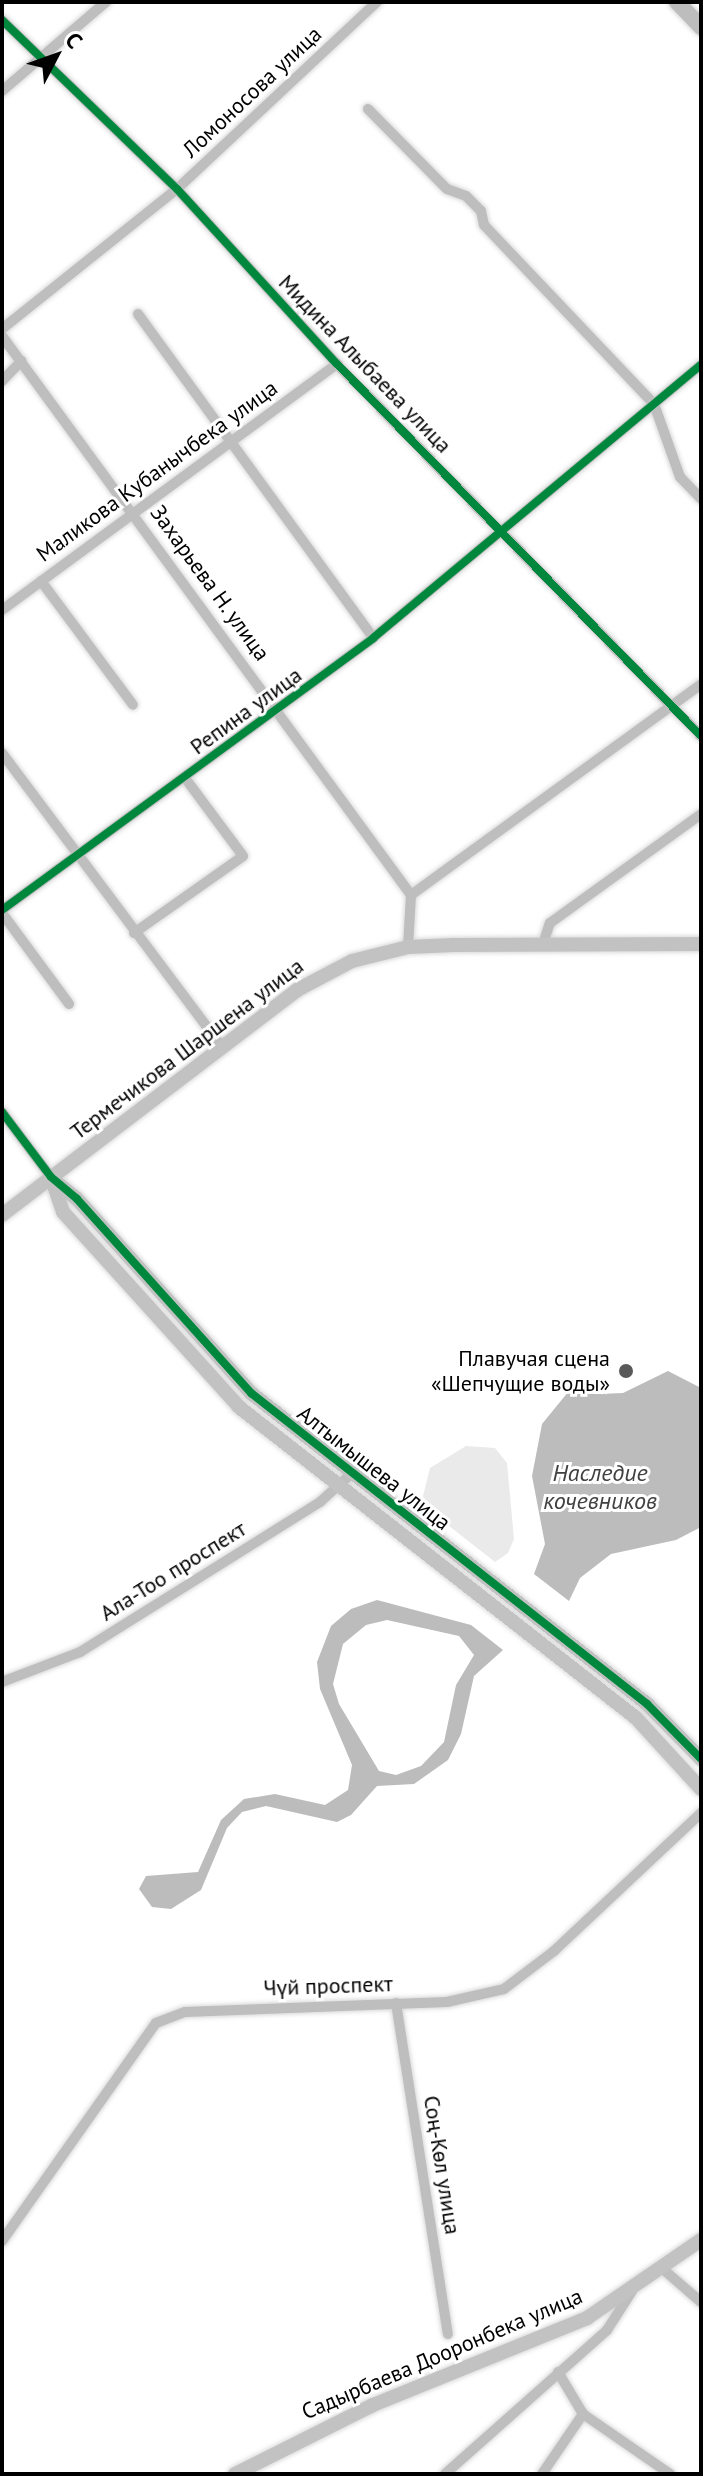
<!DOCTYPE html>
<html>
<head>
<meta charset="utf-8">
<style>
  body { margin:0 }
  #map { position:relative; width:703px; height:2476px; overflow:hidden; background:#fff; font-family:"PT Sans",sans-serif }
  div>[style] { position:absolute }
  .green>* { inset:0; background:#eaeaea }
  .water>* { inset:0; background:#bcbcbc }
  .roads { filter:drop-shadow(0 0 2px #dbdbdb) drop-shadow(0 0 2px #dbdbdb) }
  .street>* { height:10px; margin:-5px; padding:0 5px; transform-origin:5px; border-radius:5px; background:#bebebe }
  .secondary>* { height:14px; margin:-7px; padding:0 7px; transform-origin:7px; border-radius:7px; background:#c2c2c2 }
  .primary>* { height:16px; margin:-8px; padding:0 8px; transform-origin:8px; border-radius:8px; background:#bdbdbd }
  .cycleway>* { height:8px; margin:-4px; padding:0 4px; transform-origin:4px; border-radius:4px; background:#00873e }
  .dots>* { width:22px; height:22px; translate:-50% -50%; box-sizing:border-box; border:4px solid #fff; border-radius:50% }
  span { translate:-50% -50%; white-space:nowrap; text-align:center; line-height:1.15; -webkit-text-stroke:6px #fff; paint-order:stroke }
  .street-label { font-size:22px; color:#000 }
  .poi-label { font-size:22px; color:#000 }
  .right { translate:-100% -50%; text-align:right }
  .water-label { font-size:24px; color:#414141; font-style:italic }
  .frame { position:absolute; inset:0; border:4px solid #000; pointer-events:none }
  .north { position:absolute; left:16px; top:16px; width:80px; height:80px; -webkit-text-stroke:6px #fff; paint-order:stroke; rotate:49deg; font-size:22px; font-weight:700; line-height:32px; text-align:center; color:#000 }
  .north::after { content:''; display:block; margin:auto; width:28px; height:36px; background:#000; clip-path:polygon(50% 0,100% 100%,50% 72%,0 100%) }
</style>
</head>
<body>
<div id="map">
  <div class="green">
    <i style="clip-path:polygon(466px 1446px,495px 1448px,507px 1463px,514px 1539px,508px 1553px,495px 1562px,430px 1511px,423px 1496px,430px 1468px)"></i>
  </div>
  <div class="water">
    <i style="clip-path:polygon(668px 1371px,701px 1388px,701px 1527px,676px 1540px,611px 1554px,580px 1578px,569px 1601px,534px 1574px,545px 1544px,532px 1476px,542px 1424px,573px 1386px,598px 1394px,623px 1393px)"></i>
    <i style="clip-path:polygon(evenodd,377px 1600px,471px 1625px,503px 1650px,474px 1676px,461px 1734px,448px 1760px,414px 1784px,377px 1786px,351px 1815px,337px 1822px,266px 1806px,242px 1812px,227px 1828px,201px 1890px,171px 1909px,152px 1907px,139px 1889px,146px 1876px,198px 1872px,221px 1820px,244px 1799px,275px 1794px,325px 1805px,348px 1790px,352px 1765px,320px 1689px,317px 1662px,331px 1626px,351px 1609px,377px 1600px,387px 1620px,459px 1636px,474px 1655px,456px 1685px,444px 1742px,421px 1766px,396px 1775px,379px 1771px,339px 1704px,333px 1684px,343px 1644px,366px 1625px,387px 1620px)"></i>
  </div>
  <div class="roads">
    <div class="street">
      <i style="left:2px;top:20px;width:243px;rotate:44deg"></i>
      <i style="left:177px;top:189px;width:237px;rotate:47.6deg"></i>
      <i style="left:337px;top:364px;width:520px;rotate:45.62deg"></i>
      <i style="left:2px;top:91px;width:137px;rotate:-40.6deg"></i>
      <i style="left:368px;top:109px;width:112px;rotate:45.4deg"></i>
      <i style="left:447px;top:189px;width:20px;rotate:20deg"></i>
      <i style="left:466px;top:196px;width:21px;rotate:45deg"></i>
      <i style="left:481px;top:211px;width:14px;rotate:78deg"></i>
      <i style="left:484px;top:225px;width:247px;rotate:46.5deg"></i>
      <i style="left:654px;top:404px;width:77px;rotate:70.4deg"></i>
      <i style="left:680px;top:477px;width:30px;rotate:46deg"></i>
      <i style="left:138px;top:314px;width:400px;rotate:54deg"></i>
      <i style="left:2px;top:329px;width:224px;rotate:-38.7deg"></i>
      <i style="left:177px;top:189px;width:274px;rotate:-43.1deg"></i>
      <i style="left:2px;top:336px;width:693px;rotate:53.81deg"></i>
      <i style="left:2px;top:381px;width:28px;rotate:-46deg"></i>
      <i style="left:41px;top:581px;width:154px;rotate:53.4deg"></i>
      <i style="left:2px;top:610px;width:416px;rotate:-36.3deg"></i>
      <i style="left:2px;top:753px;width:367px;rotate:53.2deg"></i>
      <i style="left:2px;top:910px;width:460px;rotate:-36.2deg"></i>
      <i style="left:373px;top:638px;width:427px;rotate:-39.8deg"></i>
      <i style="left:2px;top:913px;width:113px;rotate:53.6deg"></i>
      <i style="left:134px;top:933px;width:133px;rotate:-35.2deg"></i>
      <i style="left:243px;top:856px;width:97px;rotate:-126.6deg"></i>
      <i style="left:543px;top:944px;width:22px;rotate:-72deg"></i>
      <i style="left:550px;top:923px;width:186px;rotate:-35.8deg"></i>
      <i style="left:408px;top:947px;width:52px;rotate:-86.7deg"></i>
      <i style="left:411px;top:895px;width:359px;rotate:-36deg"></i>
      <i style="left:2px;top:1112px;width:81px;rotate:53deg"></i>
      <i style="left:2px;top:1682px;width:84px;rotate:-21deg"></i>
      <i style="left:80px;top:1652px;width:283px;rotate:-32deg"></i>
      <i style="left:320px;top:1502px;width:43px;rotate:-42.2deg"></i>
      <i style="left:396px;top:2003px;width:335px;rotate:81.1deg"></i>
      <i style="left:2px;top:2241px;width:267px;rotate:-54.8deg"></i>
      <i style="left:156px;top:2023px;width:31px;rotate:-21deg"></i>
      <i style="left:185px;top:2012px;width:262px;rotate:-2.2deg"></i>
      <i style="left:447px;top:2002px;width:58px;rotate:-12.8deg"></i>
      <i style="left:504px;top:1989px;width:63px;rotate:-37.2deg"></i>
      <i style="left:554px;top:1951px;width:202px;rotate:-43.2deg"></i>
      <i style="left:664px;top:2270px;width:49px;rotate:40.9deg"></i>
      <i style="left:558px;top:2372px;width:49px;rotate:59.2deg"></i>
      <i style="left:583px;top:2414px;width:106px;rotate:34.6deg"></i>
      <i style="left:445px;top:2474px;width:217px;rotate:-41.6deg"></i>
      <i style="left:607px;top:2330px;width:46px;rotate:-57.3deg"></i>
      <i style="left:542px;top:2474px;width:73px;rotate:-55.7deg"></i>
    </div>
    <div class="secondary">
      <i style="left:51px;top:1177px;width:37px;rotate:71deg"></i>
      <i style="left:63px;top:1212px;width:263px;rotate:47.9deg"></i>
      <i style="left:239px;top:1407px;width:504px;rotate:38.07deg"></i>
      <i style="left:636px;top:1718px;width:96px;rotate:47.5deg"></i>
      <i style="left:51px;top:1178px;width:33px;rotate:39deg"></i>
      <i style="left:77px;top:1199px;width:261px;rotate:48.1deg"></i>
      <i style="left:251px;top:1393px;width:504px;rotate:38.14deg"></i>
      <i style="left:647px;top:1704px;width:77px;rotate:45.5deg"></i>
      <i style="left:2px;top:1215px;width:371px;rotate:-37.3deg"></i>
      <i style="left:297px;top:990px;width:62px;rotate:-27.8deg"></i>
      <i style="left:352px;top:961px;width:58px;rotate:-14deg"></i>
      <i style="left:408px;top:947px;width:46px;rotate:-2.5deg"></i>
      <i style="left:454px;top:945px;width:247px;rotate:-0.2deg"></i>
      <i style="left:235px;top:2474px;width:154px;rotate:-26.6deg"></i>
      <i style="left:373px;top:2405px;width:231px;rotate:-22.1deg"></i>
      <i style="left:587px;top:2318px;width:138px;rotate:-34.4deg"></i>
    </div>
    <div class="primary">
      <i style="left:677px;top:2px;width:35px;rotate:46deg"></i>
    </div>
  </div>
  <div class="cycleway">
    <i style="left:2px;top:20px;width:243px;rotate:44deg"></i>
    <i style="left:177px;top:189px;width:237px;rotate:47.6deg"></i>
    <i style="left:337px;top:364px;width:520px;rotate:45.62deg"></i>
    <i style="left:2px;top:910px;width:460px;rotate:-36.2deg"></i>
    <i style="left:373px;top:638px;width:427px;rotate:-39.8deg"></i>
    <i style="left:2px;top:1112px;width:81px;rotate:53deg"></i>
    <i style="left:51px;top:1177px;width:34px;rotate:40deg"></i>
    <i style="left:77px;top:1199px;width:261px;rotate:48.1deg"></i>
    <i style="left:251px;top:1393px;width:504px;rotate:38.14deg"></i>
    <i style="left:647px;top:1704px;width:77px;rotate:45.5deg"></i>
  </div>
  <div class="dots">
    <i style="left:626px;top:1371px;background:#595959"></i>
  </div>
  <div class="street-label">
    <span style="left:252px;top:92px;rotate:-43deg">Ломоносова улица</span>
    <span style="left:365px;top:364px;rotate:46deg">Мидина Алыбаева улица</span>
    <span style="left:157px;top:471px;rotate:-36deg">Маликова Кубанычбека улица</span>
    <span style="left:210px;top:583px;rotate:54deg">Захарьева Н. улица</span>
    <span style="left:246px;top:711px;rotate:-36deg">Репина улица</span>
    <span style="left:187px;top:1049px;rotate:-37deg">Термечикова Шаршена улица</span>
    <span style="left:374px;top:1468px;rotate:38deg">Алтымышева улица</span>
    <span style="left:173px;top:1571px;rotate:-32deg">Ала-Тоо проспект</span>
    <span style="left:328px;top:1986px;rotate:-2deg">Чүй проспект</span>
    <span style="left:442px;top:2165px;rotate:81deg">Соң-Көл улица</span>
    <span style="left:442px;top:2354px;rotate:-23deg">Садырбаева Дооронбека улица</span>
  </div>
  <div class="poi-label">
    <span class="right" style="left:610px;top:1371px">Плавучая сцена<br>«Шепчущие воды»</span>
  </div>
  <div class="water-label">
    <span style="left:600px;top:1487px">Наследие<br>кочевников</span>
  </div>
  <div class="frame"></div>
  <div class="north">С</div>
</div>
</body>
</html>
